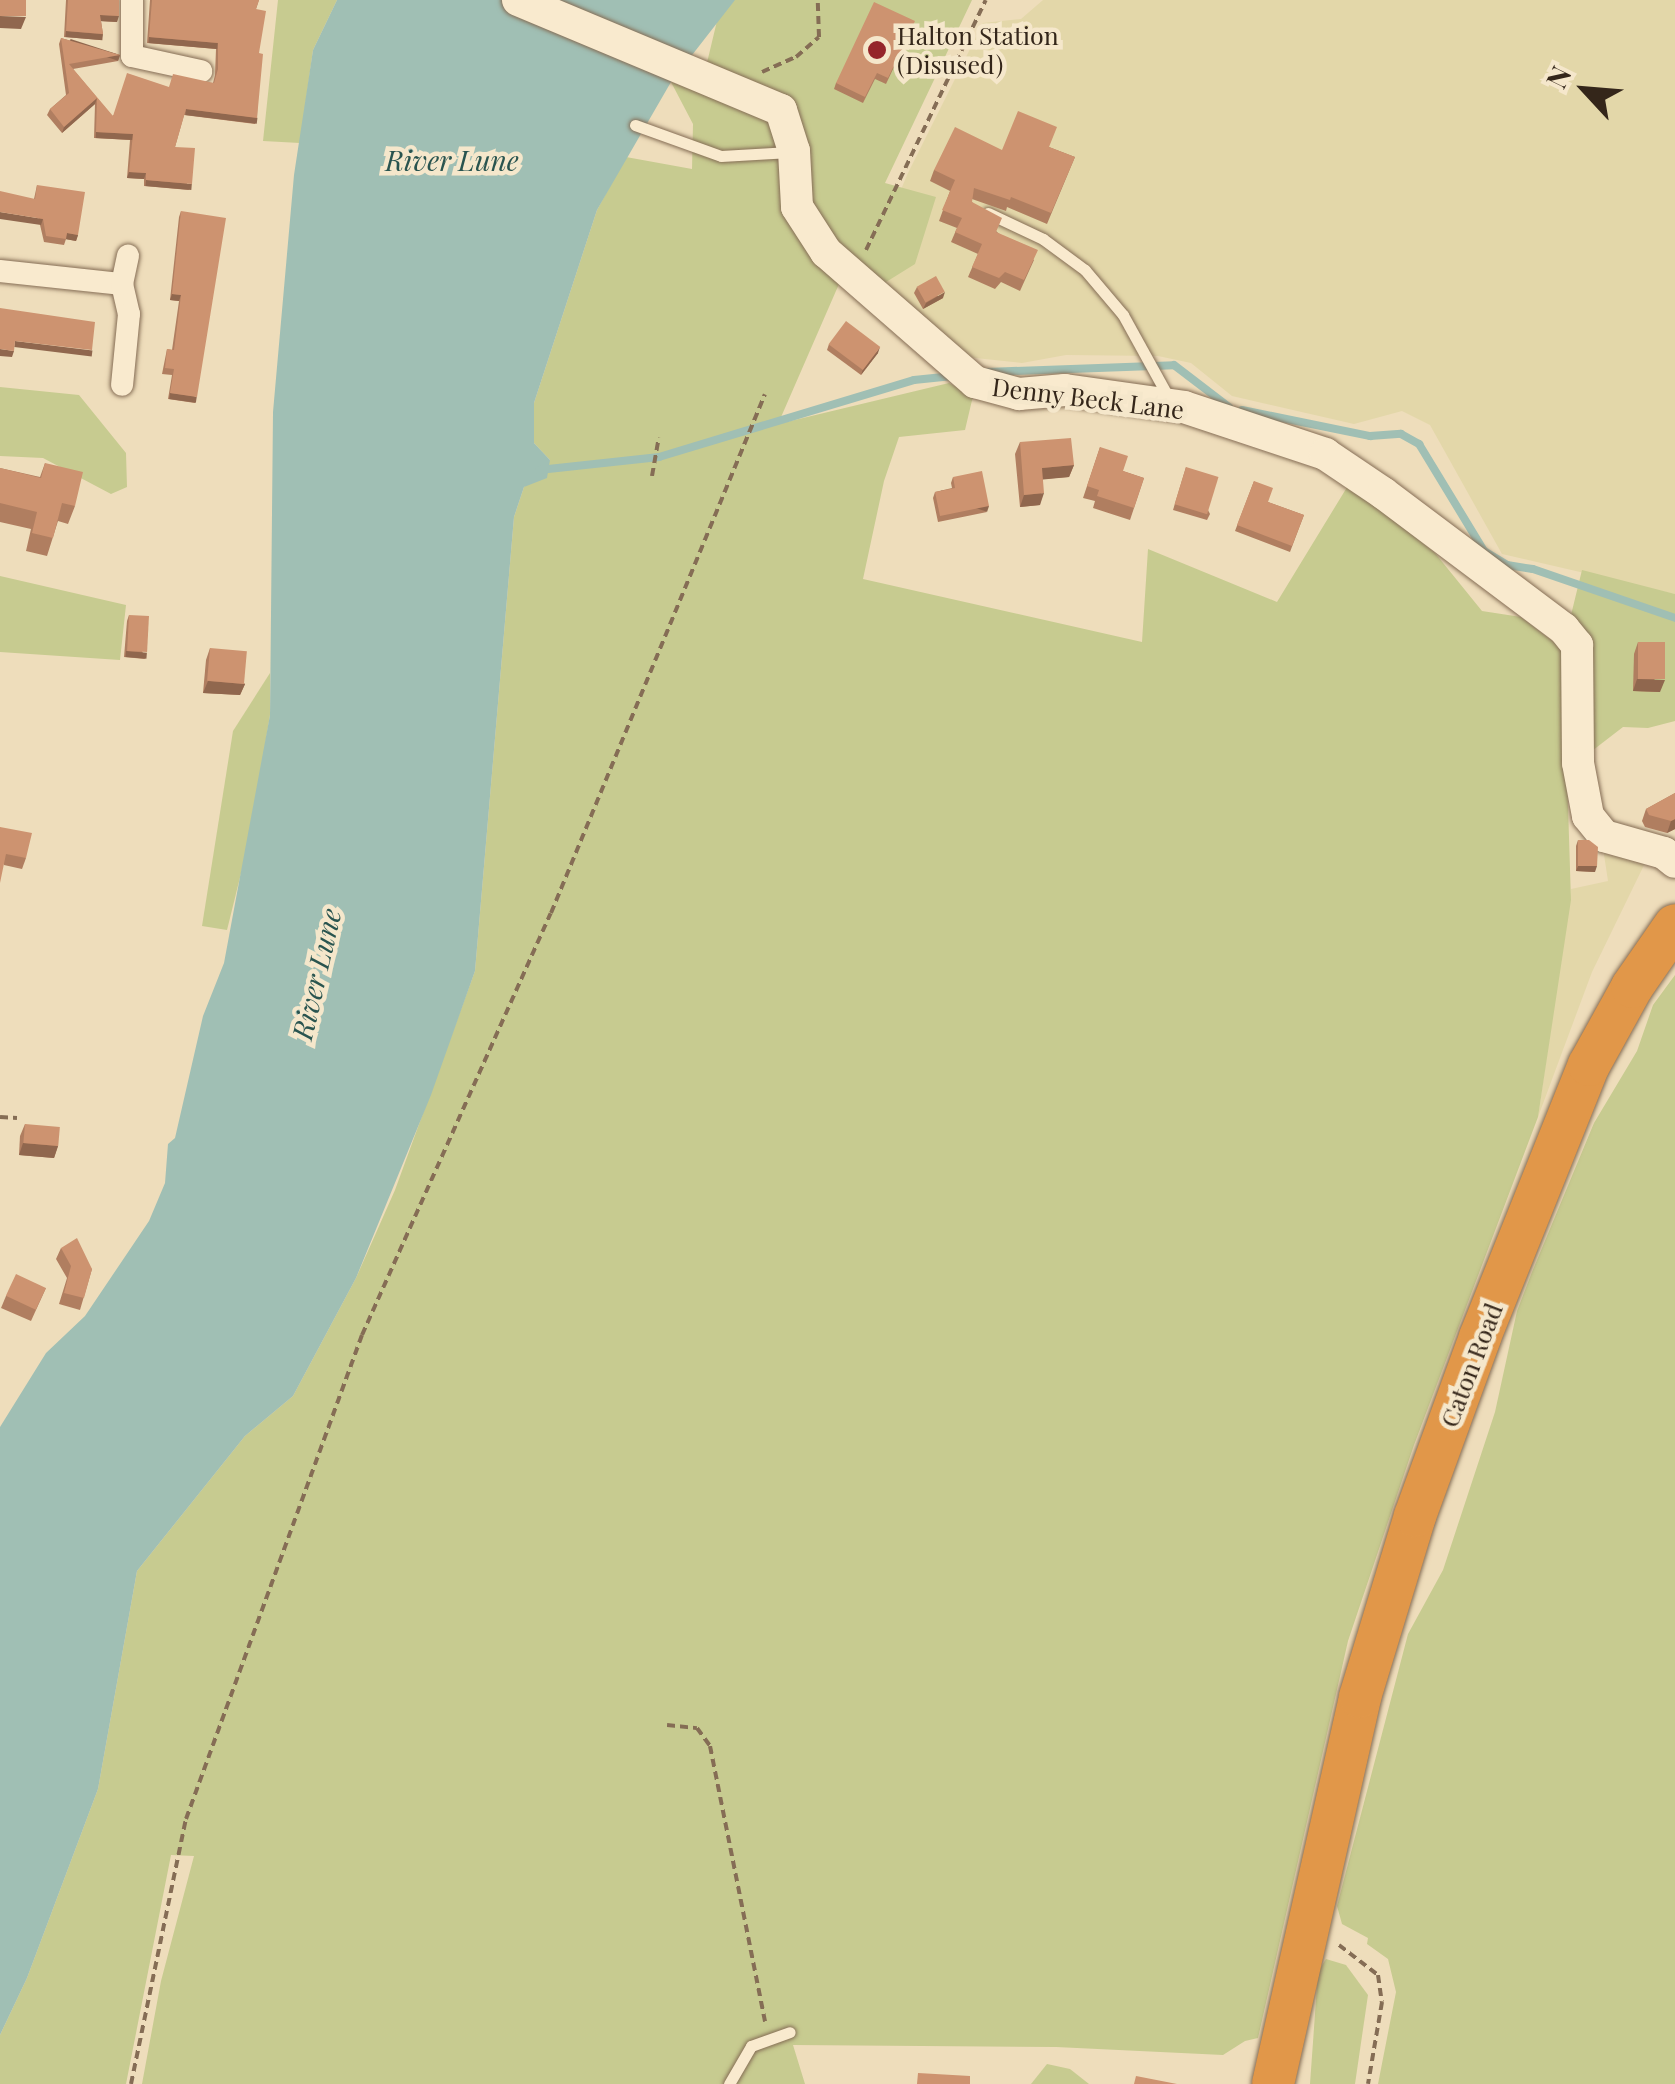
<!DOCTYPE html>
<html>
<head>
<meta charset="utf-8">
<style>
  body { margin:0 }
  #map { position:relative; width:1675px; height:2084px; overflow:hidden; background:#edb; font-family:"Playfair Display",serif }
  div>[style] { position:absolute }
  .farmland>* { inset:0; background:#e3d7a9 }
  .green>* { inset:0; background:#c7cb90 }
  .water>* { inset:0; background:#a0bfb4 }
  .stream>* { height:8px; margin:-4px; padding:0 4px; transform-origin:4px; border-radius:4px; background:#a0bfb4 }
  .path>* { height:4px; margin-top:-2px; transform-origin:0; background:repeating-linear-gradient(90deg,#856d55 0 8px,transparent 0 13px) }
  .roads { filter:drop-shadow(0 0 2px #856d55) drop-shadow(0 0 2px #856d55) }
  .lane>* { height:11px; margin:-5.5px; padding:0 5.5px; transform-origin:5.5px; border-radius:5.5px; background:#f9eace }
  .street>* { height:22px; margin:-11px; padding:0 11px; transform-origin:11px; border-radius:11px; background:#f9eace }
  .secondary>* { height:32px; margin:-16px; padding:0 16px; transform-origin:16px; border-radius:16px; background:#f9eace }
  .highway>* { height:42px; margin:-21px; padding:0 21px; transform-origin:21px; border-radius:21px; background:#e19749 }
  .wall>* { inset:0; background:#b07e60 }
  .shaded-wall>* { inset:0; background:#90674e; transform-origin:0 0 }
  .building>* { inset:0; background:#cd9370; transform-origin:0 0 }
  .dots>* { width:28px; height:28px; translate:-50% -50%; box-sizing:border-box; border:5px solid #f5e7cb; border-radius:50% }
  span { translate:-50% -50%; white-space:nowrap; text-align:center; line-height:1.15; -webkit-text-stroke:9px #f5e7cb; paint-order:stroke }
  .poi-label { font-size:25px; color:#34261a }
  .left { translate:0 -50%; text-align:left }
  .street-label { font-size:25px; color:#34261a }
  .water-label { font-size:28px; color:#29544f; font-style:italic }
  .north { position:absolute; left:1535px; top:40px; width:100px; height:100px; -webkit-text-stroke:8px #f5e7cb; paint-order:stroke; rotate:296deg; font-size:28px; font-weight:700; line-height:40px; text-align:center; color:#34261a }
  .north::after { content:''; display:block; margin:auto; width:35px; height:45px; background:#34261a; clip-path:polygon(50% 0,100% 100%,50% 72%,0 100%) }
</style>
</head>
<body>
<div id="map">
  <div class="farmland">
    <i style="clip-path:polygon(1043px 0,1675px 0,1675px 594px,1502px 554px,1430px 425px,1402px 411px,1354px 424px,1232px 396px,1191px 363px,1158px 356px,1066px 355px,1022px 363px,957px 356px,865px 277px,907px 175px,983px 23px,1021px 19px)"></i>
    <i style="clip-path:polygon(1603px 848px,1647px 859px,1592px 972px,1538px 1117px,1571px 889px,1608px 881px)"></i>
  </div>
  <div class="green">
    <i style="clip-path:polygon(278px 0,337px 0,313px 50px,300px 143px,263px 141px)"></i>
    <i style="clip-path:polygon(722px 0,972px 0,885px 183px,936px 197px,915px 264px,878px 287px,839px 284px,778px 424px,949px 383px,973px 396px,965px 430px,899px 437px,884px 481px,863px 579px,1142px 642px,1148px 549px,1277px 602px,1349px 484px,1435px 553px,1482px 611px,1521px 617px,1563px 649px,1571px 900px,1538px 1117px,1414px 1445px,1348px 1641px,1258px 2038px,1245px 2041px,1223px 2055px,1056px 2047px,793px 2045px,805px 2084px,142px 2084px,161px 1981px,194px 1856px,171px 1855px,126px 2084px,0 2084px,0 2035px,27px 1978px,98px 1789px,137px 1571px,245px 1436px,293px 1396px,356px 1278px,395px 1190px,475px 971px,514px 517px,524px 487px,550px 460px,534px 443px,534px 403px,597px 210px,626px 157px,692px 169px,693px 124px,671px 82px,700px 92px)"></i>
    <i style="clip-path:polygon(0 387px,79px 395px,126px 453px,127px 487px,111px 494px,43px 458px,0 456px)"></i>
    <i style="clip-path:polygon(1582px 570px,1675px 594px,1675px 721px,1648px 728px,1623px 727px,1575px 764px,1571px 615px)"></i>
    <i style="clip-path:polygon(0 576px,126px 605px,120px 660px,0 652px)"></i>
    <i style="clip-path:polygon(270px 673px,270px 715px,250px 837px,227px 930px,202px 926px,233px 731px)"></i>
    <i style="clip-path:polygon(1675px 975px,1675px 2084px,1378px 2084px,1396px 1992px,1388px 1959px,1367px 1944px,1368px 1938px,1342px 1924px,1337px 1906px,1408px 1634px,1443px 1570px,1495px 1412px,1517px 1311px,1532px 1272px,1594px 1123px,1637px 1051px,1653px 1005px)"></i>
    <i style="clip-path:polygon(1326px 1959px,1346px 1965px,1368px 1995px,1355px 2084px,1310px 2084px,1318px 1972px)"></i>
    <i style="clip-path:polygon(1047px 2064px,1070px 2069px,1089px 2084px,1031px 2084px)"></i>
  </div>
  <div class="water">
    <i style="clip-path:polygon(337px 0,735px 0,671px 82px,597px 210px,534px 403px,534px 443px,550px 460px,547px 478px,524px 487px,514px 517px,475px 971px,431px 1095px,356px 1278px,293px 1396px,245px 1436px,137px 1571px,98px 1789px,27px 1978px,0 2035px,0 1427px,46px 1353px,85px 1316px,149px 1221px,165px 1183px,168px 1144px,175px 1138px,203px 1016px,224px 963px,270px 715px,273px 412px,294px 175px,313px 50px)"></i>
  </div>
  <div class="stream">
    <i style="left:987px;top:372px;width:187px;rotate:-2.1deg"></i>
    <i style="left:1174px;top:365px;width:69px;rotate:37.4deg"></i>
    <i style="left:1242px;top:410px;width:131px;rotate:11.5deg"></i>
    <i style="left:1370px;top:436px;width:31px;rotate:-4deg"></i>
    <i style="left:1401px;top:434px;width:21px;rotate:29deg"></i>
    <i style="left:1419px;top:444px;width:125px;rotate:58.7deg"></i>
    <i style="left:1484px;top:551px;width:27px;rotate:31deg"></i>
    <i style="left:1507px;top:565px;width:26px;rotate:9deg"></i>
    <i style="left:1533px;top:569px;width:150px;rotate:19deg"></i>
    <i style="left:539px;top:470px;width:121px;rotate:-6.2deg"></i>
    <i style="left:659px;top:457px;width:266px;rotate:-16.8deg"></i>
    <i style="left:914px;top:380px;width:39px;rotate:-6deg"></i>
  </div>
  <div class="path">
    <i style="left:762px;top:72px;width:37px;rotate:-24deg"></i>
    <i style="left:796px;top:57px;width:30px;rotate:-41deg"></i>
    <i style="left:819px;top:37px;width:37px;rotate:-92deg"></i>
    <i style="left:866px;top:250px;width:277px;rotate:-64.4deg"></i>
    <i style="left:652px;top:476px;width:39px;rotate:-80deg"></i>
    <i style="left:0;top:1117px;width:17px;rotate:3deg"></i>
    <i style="left:667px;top:1725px;width:30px;rotate:6deg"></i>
    <i style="left:697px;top:1728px;width:22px;rotate:54deg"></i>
    <i style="left:710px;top:1746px;width:281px;rotate:78.7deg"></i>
    <i style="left:1339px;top:1945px;width:49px;rotate:37.6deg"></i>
    <i style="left:1378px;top:1975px;width:27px;rotate:82deg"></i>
    <i style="left:1382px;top:2002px;width:83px;rotate:99.7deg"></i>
    <i style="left:131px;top:2084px;width:271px;rotate:-78.3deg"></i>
    <i style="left:186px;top:1819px;width:515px;rotate:-70.02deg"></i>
    <i style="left:362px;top:1335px;width:462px;rotate:-65.9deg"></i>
    <i style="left:551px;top:913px;width:561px;rotate:-67.59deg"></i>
  </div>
  <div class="roads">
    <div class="lane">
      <i style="left:635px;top:125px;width:91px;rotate:19.8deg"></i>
      <i style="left:721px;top:156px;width:69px;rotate:-3.3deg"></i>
      <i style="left:988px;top:213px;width:61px;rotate:25.3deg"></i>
      <i style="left:1043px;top:239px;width:52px;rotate:36.4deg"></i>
      <i style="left:1085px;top:270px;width:59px;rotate:49.8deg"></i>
      <i style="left:1123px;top:315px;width:99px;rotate:61.1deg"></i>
      <i style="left:729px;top:2084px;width:44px;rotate:-59.9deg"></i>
      <i style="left:751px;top:2046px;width:41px;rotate:-19.7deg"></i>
    </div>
    <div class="street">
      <i style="left:132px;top:0;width:56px;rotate:90deg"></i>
      <i style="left:132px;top:56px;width:71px;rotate:12.3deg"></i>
      <i style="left:0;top:271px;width:123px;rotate:6.1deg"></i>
      <i style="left:122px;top:284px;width:31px;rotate:77deg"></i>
      <i style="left:129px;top:314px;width:71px;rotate:95.6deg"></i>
      <i style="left:122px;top:284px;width:29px;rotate:-78deg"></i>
    </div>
    <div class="secondary">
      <i style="left:518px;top:0;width:285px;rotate:22.7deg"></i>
      <i style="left:781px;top:110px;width:43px;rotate:72.4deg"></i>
      <i style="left:794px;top:151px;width:56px;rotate:86.9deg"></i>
      <i style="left:797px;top:207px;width:54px;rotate:57.2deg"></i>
      <i style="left:826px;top:252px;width:198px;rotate:41.1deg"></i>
      <i style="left:975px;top:382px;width:46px;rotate:15.3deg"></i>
      <i style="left:1019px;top:394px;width:46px;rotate:-5deg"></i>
      <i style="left:1065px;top:390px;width:120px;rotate:8.1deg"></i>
      <i style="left:1184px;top:407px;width:149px;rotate:18.4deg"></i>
      <i style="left:1325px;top:454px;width:70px;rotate:33.9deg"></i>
      <i style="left:1383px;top:493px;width:226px;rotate:36.9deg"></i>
      <i style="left:1564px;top:629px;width:21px;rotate:51deg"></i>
      <i style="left:1577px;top:645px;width:118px;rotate:89.5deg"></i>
      <i style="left:1578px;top:763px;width:54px;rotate:79.3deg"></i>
      <i style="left:1588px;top:816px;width:26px;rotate:51deg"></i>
      <i style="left:1604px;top:836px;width:62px;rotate:15.8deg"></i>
      <i style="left:1664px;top:853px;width:14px;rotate:39deg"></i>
    </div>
    <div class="highway">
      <i style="left:1273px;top:2084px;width:397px;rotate:-77.3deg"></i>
      <i style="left:1360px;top:1697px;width:189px;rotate:-73.1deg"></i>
      <i style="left:1415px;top:1516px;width:190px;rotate:-70deg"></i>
      <i style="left:1480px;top:1337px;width:293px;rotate:-68.2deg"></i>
      <i style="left:1589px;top:1065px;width:89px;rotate:-61.1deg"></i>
      <i style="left:1632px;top:987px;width:75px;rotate:-55.3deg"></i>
    </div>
  </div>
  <div class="wall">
    <i style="clip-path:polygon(66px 0,119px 0,117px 22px,101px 21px,103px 34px,101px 40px,64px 37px)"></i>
    <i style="clip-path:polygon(150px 0,259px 0,256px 9px,259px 53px,257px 118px,255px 124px,184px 115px,175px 147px,189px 190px,144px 186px,144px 179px,127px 178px,130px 140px,94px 138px,95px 104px,62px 133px,47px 115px,50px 109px,66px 95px,59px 44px,61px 38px,120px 55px,118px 61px,73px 69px,112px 116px,169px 87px,213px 83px,215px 75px,216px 49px,147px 43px)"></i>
    <i style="clip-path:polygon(913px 27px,886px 84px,875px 79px,863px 103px,834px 89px,836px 83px)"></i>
    <i style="clip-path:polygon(1049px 147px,1075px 157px,1047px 224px,1007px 207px,1006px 211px,972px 199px,972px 202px,997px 232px,1034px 260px,1020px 291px,1001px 282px,995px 289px,968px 277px,978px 254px,951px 242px,957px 228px,939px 221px,950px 191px,930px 181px,934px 170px,1002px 150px)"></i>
    <i style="clip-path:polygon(37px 185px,78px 235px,76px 241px,66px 239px,64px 245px,44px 242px,34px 199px)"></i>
    <i style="clip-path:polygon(181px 211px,195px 403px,168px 399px,172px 375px,162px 374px,167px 349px,172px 350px,179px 301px,170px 300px,179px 217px)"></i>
    <i style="clip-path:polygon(917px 287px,943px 298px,923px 309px,914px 293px)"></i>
    <i style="clip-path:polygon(829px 344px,878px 353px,861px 375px,827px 350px)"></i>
    <i style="clip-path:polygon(1020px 442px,1074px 465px,1069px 477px,1043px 479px,1040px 505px,1020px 507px,1015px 454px)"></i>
    <i style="clip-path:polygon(1100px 447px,1123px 471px,1144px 478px,1130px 520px,1093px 508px,1095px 501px,1083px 498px)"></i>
    <i style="clip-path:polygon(45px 463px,75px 506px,68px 524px,58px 521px,47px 556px,26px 551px,31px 529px,0 522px,0 468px,40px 477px)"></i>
    <i style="clip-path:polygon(1186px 467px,1210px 514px,1207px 520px,1173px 510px)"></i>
    <i style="clip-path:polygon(953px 477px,987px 512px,938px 522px,933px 498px,935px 492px,952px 488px,951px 483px)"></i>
    <i style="clip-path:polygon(1254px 481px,1268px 502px,1304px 515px,1290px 552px,1235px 531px)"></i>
    <i style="clip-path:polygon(129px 615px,145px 659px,124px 657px,127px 621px)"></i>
    <i style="clip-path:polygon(1638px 642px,1660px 692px,1633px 691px,1634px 654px)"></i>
    <i style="clip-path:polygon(210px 648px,245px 684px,240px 695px,203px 693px,206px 660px)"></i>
    <i style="clip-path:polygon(1675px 793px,1675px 829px,1667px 833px,1645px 827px,1642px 821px,1646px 809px)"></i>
    <i style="clip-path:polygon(0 827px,26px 858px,22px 869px,4px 865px)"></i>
    <i style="clip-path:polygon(1578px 840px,1595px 872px,1576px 871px,1576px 846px)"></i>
    <i style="clip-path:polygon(25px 1124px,58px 1146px,54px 1158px,19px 1155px,20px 1136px)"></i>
    <i style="clip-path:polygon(61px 1248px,92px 1269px,80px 1310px,59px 1304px,67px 1278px,56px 1259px)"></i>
    <i style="clip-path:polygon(46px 1288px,31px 1321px,1px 1308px,6px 1296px)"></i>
  </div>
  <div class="shaded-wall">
    <i style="clip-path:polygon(100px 15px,119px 16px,117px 22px,98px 21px)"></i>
    <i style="clip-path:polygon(0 16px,26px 17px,21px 29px,0 28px)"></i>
    <i style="left:66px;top:31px;width:37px;height:6px;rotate:5deg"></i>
    <i style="left:149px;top:37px;width:69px;height:6px;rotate:5deg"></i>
    <i style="left:120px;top:55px;width:6px;height:52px;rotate:108deg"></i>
    <i style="clip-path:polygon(97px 98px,95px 104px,62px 133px,64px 127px)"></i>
    <i style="left:186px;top:109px;width:72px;height:6px;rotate:7deg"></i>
    <i style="left:96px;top:132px;width:37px;height:6px;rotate:3deg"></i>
    <i style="clip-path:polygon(129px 172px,146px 173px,144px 179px,127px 178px)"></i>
    <i style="left:146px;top:180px;width:46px;height:6px;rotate:5deg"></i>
    <i style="clip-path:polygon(0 212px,43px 219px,41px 225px,0 219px)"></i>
    <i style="clip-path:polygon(67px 233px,78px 235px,76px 241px,65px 239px)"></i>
    <i style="clip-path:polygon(945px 292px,943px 298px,923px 309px,926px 303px)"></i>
    <i style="clip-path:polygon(172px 294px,181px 295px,179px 301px,170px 300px)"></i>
    <i style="left:15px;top:341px;width:78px;height:6px;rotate:7deg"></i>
    <i style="clip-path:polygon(880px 347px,878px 353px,861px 375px,863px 369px)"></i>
    <i style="clip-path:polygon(0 349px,14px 351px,12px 357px,0 356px)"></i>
    <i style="left:170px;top:393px;width:27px;height:6px;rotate:8deg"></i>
    <i style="clip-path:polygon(1074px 465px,1069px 477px,1038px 480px,1042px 468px)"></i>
    <i style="clip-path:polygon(1044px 493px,1040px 505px,1020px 507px,1024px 495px)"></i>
    <i style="left:989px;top:506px;width:6px;height:50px;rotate:108deg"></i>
    <i style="left:126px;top:651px;width:21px;height:6px;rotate:5deg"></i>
    <i style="clip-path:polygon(1637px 679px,1665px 680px,1660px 692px,1633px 691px)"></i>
    <i style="clip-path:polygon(208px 681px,245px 684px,240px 695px,203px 693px)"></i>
    <i style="clip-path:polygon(1675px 819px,1675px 829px,1667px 833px,1671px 821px)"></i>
    <i style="clip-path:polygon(1578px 866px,1597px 866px,1595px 872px,1576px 871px)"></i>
    <i style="clip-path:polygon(23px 1143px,58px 1146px,54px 1158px,19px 1155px)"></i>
  </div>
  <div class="building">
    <i style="left:0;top:0;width:26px;height:16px"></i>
    <i style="clip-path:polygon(68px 0,119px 0,119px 16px,100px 15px,103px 34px,66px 31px)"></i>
    <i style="clip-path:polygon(152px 0,259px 0,256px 9px,266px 11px,259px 53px,263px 54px,257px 118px,186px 109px,175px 147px,195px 148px,192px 184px,146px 180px,146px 173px,129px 172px,133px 134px,96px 132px,97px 98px,64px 127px,50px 109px,69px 93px,61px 38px,120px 55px,69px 64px,113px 116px,127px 73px,169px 87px,173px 74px,214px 83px,218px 69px,218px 43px,149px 37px)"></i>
    <i style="clip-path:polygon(874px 2px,915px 21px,888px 78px,877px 73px,865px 97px,836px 83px)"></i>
    <i style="clip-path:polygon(1018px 111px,1057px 127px,1049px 147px,1075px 157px,1051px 213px,1011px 197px,1010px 200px,974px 188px,972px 202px,1002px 218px,996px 232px,1038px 250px,1024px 280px,1005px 272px,999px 278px,972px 267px,982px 244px,955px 232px,962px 218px,942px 210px,955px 180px,934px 170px,955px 127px,1002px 150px)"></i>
    <i style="clip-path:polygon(37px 185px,85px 192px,78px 235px,67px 233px,66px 239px,46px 236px,43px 219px,0 212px,0 191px,35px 199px)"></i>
    <i style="clip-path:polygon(181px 211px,226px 218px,197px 397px,170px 393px,174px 369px,165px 368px,167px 349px,174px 350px,181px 295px,172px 294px)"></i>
    <i style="left:936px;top:276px;width:18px;height:22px;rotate:61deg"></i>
    <i style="clip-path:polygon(0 308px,95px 322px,92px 350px,15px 341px,14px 351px,0 349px)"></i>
    <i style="left:846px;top:321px;width:43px;height:29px;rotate:37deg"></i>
    <i style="clip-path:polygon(1071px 438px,1074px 465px,1042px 468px,1044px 493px,1024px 495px,1020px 442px)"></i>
    <i style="clip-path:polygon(1100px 447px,1128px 456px,1123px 471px,1144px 478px,1134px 508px,1097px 496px,1099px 490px,1087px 486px)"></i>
    <i style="clip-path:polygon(45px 463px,83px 472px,75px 506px,62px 503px,53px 538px,32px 533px,37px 512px,0 503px,0 468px,41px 478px)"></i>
    <i style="left:1186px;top:467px;width:34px;height:39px;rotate:17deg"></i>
    <i style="clip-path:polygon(982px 471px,989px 506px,940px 516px,935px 492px,955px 488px,953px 477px)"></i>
    <i style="clip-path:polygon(1254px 481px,1273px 488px,1268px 502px,1304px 515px,1292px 546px,1237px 525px)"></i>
    <i style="left:129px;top:615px;width:20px;height:36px;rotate:3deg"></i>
    <i style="left:1638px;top:642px;width:27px;height:37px"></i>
    <i style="left:210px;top:648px;width:37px;height:33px;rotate:5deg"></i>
    <i style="clip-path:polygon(1675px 793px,1675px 819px,1671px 821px,1649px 815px,1646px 809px)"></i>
    <i style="clip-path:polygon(0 827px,32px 833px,26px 858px,6px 854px,0 883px)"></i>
    <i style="clip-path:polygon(1578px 840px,1589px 840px,1598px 847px,1597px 866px,1578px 866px)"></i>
    <i style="left:25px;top:1124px;width:35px;height:19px;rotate:5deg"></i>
    <i style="clip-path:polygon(77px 1238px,92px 1269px,84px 1298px,64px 1293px,71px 1266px,61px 1248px)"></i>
    <i style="left:16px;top:1274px;width:33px;height:24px;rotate:25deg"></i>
    <i style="clip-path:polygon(918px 2073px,970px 2076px,970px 2084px,917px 2084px)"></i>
    <i style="clip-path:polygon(1136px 2076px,1177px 2084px,1134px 2084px)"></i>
  </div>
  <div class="dots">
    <i style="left:877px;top:50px;background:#95252a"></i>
  </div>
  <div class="poi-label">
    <span class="left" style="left:897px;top:50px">Halton Station<br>(Disused)</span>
  </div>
  <div class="street-label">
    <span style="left:1088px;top:398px;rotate:7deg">Denny Beck Lane</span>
    <span style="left:1471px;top:1365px;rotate:-69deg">Caton Road</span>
  </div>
  <div class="water-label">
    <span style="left:452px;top:160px">River Lune</span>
    <span style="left:316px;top:974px;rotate:-77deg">River Lune</span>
  </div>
  <div class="north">N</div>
</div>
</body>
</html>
